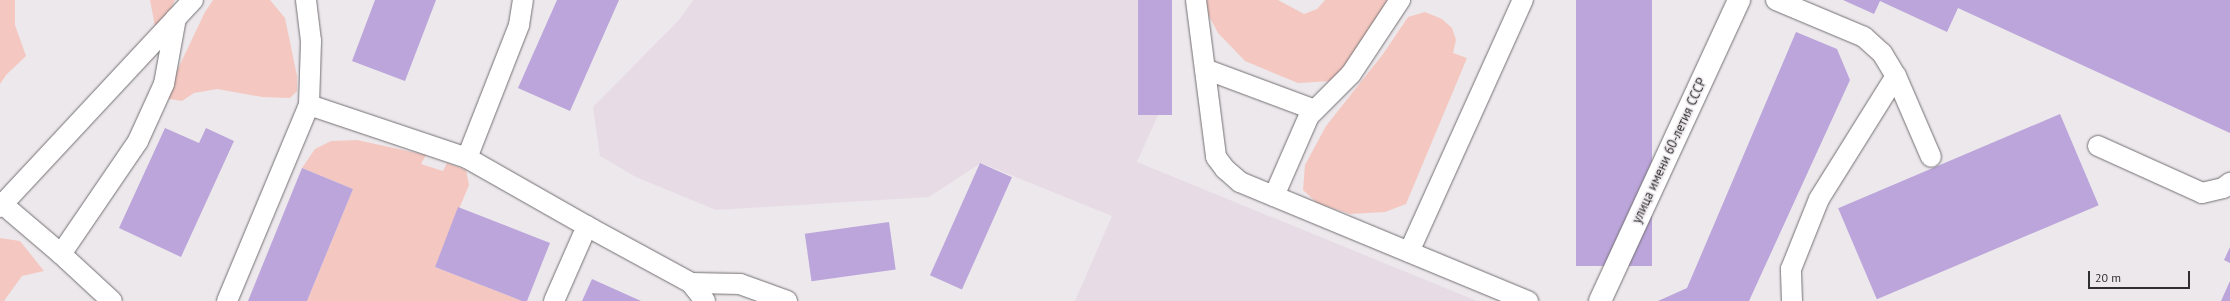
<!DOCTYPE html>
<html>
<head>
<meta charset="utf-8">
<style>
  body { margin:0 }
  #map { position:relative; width:2230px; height:301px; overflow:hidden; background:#ece8ec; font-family:"PT Sans",sans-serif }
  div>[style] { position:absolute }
  .built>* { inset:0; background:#e7dce5 }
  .green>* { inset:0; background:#f4c8c1 }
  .building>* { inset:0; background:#bba5da; transform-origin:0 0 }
  .roads { filter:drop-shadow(0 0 1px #736f72) drop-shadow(0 0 1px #736f72) }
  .service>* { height:20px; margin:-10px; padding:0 10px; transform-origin:10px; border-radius:10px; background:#fff }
  .minor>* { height:22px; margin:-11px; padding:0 11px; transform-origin:11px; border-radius:11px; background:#fff }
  span { translate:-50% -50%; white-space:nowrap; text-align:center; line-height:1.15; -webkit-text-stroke:3px #ece8ec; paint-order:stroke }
  .street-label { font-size:13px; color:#302f30 }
  .scale { position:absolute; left:2088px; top:271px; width:102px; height:18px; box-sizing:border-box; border:2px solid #302f30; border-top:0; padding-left:5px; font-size:12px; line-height:14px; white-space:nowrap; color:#302f30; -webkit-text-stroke:3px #ece8ec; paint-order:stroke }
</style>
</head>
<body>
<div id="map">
  <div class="built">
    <i style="clip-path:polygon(693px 0,1138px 0,1159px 113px,1137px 162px,1477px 301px,1075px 301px,1112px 216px,981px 163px,929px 197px,716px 210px,636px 177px,600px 156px,593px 107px,679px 20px)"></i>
  </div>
  <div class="green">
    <i style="clip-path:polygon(0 0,15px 0,15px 25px,26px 56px,6px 75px,0 84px)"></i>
    <i style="clip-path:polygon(150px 0,175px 0,157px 39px,153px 16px)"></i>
    <i style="clip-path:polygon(213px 0,270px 0,285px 18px,297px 76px,297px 91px,290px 98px,262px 97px,217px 89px,194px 93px,182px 101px,164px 98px,205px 12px)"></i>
    <i style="clip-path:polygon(1206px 0,1278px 0,1304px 14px,1317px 9px,1325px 0,1387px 0,1361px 45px,1332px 81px,1298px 83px,1245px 61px,1218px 33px,1208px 14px)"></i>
    <i style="clip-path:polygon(1425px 12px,1442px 19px,1452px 28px,1456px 40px,1453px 53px,1467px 58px,1406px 204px,1385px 212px,1350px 214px,1317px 203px,1303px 190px,1305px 165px,1326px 126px,1383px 54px,1408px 17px)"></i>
    <i style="clip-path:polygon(357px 140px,426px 155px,421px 164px,443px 171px,447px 163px,466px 170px,469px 185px,435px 267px,522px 301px,307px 301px,353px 189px,302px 168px,315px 149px,331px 141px)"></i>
    <i style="clip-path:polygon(0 238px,20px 241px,44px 271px,22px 276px,4px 301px,0 301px)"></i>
  </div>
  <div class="building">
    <i style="clip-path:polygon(375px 0,436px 0,405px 81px,352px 61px)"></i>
    <i style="clip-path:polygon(557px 0,619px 0,570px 111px,518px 88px)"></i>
    <i style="left:1138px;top:0;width:34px;height:115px"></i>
    <i style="left:1576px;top:0;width:76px;height:266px"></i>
    <i style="clip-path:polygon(1843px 0,2230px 0,2230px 133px,1958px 8px,1947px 32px,1880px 1px,1874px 14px)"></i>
    <i style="clip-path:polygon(1796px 32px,1837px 49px,1850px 80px,1749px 301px,1658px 301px,1687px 288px)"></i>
    <i style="left:2060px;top:114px;width:99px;height:241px;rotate:67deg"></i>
    <i style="clip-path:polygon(165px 128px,199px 143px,206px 128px,234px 141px,181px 257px,119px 228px)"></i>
    <i style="left:980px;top:163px;width:35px;height:123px;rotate:24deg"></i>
    <i style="clip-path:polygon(302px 168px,353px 189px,307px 301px,248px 301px)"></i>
    <i style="clip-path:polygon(458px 207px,550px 243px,527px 301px,522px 301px,435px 267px)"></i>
    <i style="left:889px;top:222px;width:48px;height:85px;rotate:82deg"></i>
    <i style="clip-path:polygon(2230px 247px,2230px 263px,2224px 260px)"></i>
    <i style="clip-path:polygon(592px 279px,641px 301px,582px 301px)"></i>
    <i style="clip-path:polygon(2230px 281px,2230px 301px,2221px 301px)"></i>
  </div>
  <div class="roads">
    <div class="service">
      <i style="left:1196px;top:0;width:158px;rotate:82.7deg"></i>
      <i style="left:1216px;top:157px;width:15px;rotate:53deg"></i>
      <i style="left:1225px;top:169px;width:20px;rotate:41deg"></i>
      <i style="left:1240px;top:182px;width:312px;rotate:22.5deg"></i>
      <i style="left:1776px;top:0;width:95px;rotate:22.8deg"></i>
      <i style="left:1864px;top:37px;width:24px;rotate:42deg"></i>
      <i style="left:1882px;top:53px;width:27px;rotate:59deg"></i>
      <i style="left:1896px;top:76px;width:88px;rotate:66.6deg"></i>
      <i style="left:1205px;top:69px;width:117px;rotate:20.4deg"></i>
      <i style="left:309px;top:105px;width:167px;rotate:18.5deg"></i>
      <i style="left:467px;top:158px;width:144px;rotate:29.6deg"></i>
      <i style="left:592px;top:229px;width:113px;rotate:28.6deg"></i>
      <i style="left:691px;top:283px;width:23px;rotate:52deg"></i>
      <i style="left:2098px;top:146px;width:114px;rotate:24.3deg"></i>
      <i style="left:2202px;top:193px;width:22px;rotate:-13deg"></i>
      <i style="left:2223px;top:188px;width:9px;rotate:-36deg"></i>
      <i style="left:467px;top:158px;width:143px;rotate:-68.6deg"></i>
      <i style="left:519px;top:25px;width:25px;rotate:-81deg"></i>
      <i style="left:1274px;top:196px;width:87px;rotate:-66.4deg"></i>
      <i style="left:1309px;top:116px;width:59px;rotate:-45deg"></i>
      <i style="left:1351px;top:74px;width:89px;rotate:-56.5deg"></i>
      <i style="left:0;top:202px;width:80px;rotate:40.4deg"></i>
      <i style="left:61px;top:254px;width:69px;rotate:42.7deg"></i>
      <i style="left:0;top:207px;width:283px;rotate:-47deg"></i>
      <i style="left:1409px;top:252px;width:277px;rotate:-65.7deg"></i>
      <i style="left:61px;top:254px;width:137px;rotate:-55.7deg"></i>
      <i style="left:138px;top:141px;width:63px;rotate:-65.5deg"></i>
      <i style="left:164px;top:84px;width:67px;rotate:-79.7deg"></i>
      <i style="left:691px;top:283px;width:49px;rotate:1.2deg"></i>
      <i style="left:740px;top:284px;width:50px;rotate:19.9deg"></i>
      <i style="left:227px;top:301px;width:212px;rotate:-67.3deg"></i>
      <i style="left:309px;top:105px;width:64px;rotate:-88.2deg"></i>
      <i style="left:311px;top:41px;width:41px;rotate:-97deg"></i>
      <i style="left:554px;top:301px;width:82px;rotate:-66.3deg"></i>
      <i style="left:1792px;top:301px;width:32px;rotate:-92deg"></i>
      <i style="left:1791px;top:269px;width:75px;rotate:-68.2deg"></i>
      <i style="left:1819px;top:199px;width:145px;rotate:-58deg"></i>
    </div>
    <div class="minor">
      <i style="left:1600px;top:301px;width:332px;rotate:-65.2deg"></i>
    </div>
  </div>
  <div class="street-label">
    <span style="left:1670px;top:151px;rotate:-65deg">улица имени 60-летия СССР</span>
  </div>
  <div class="scale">20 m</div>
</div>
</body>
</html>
